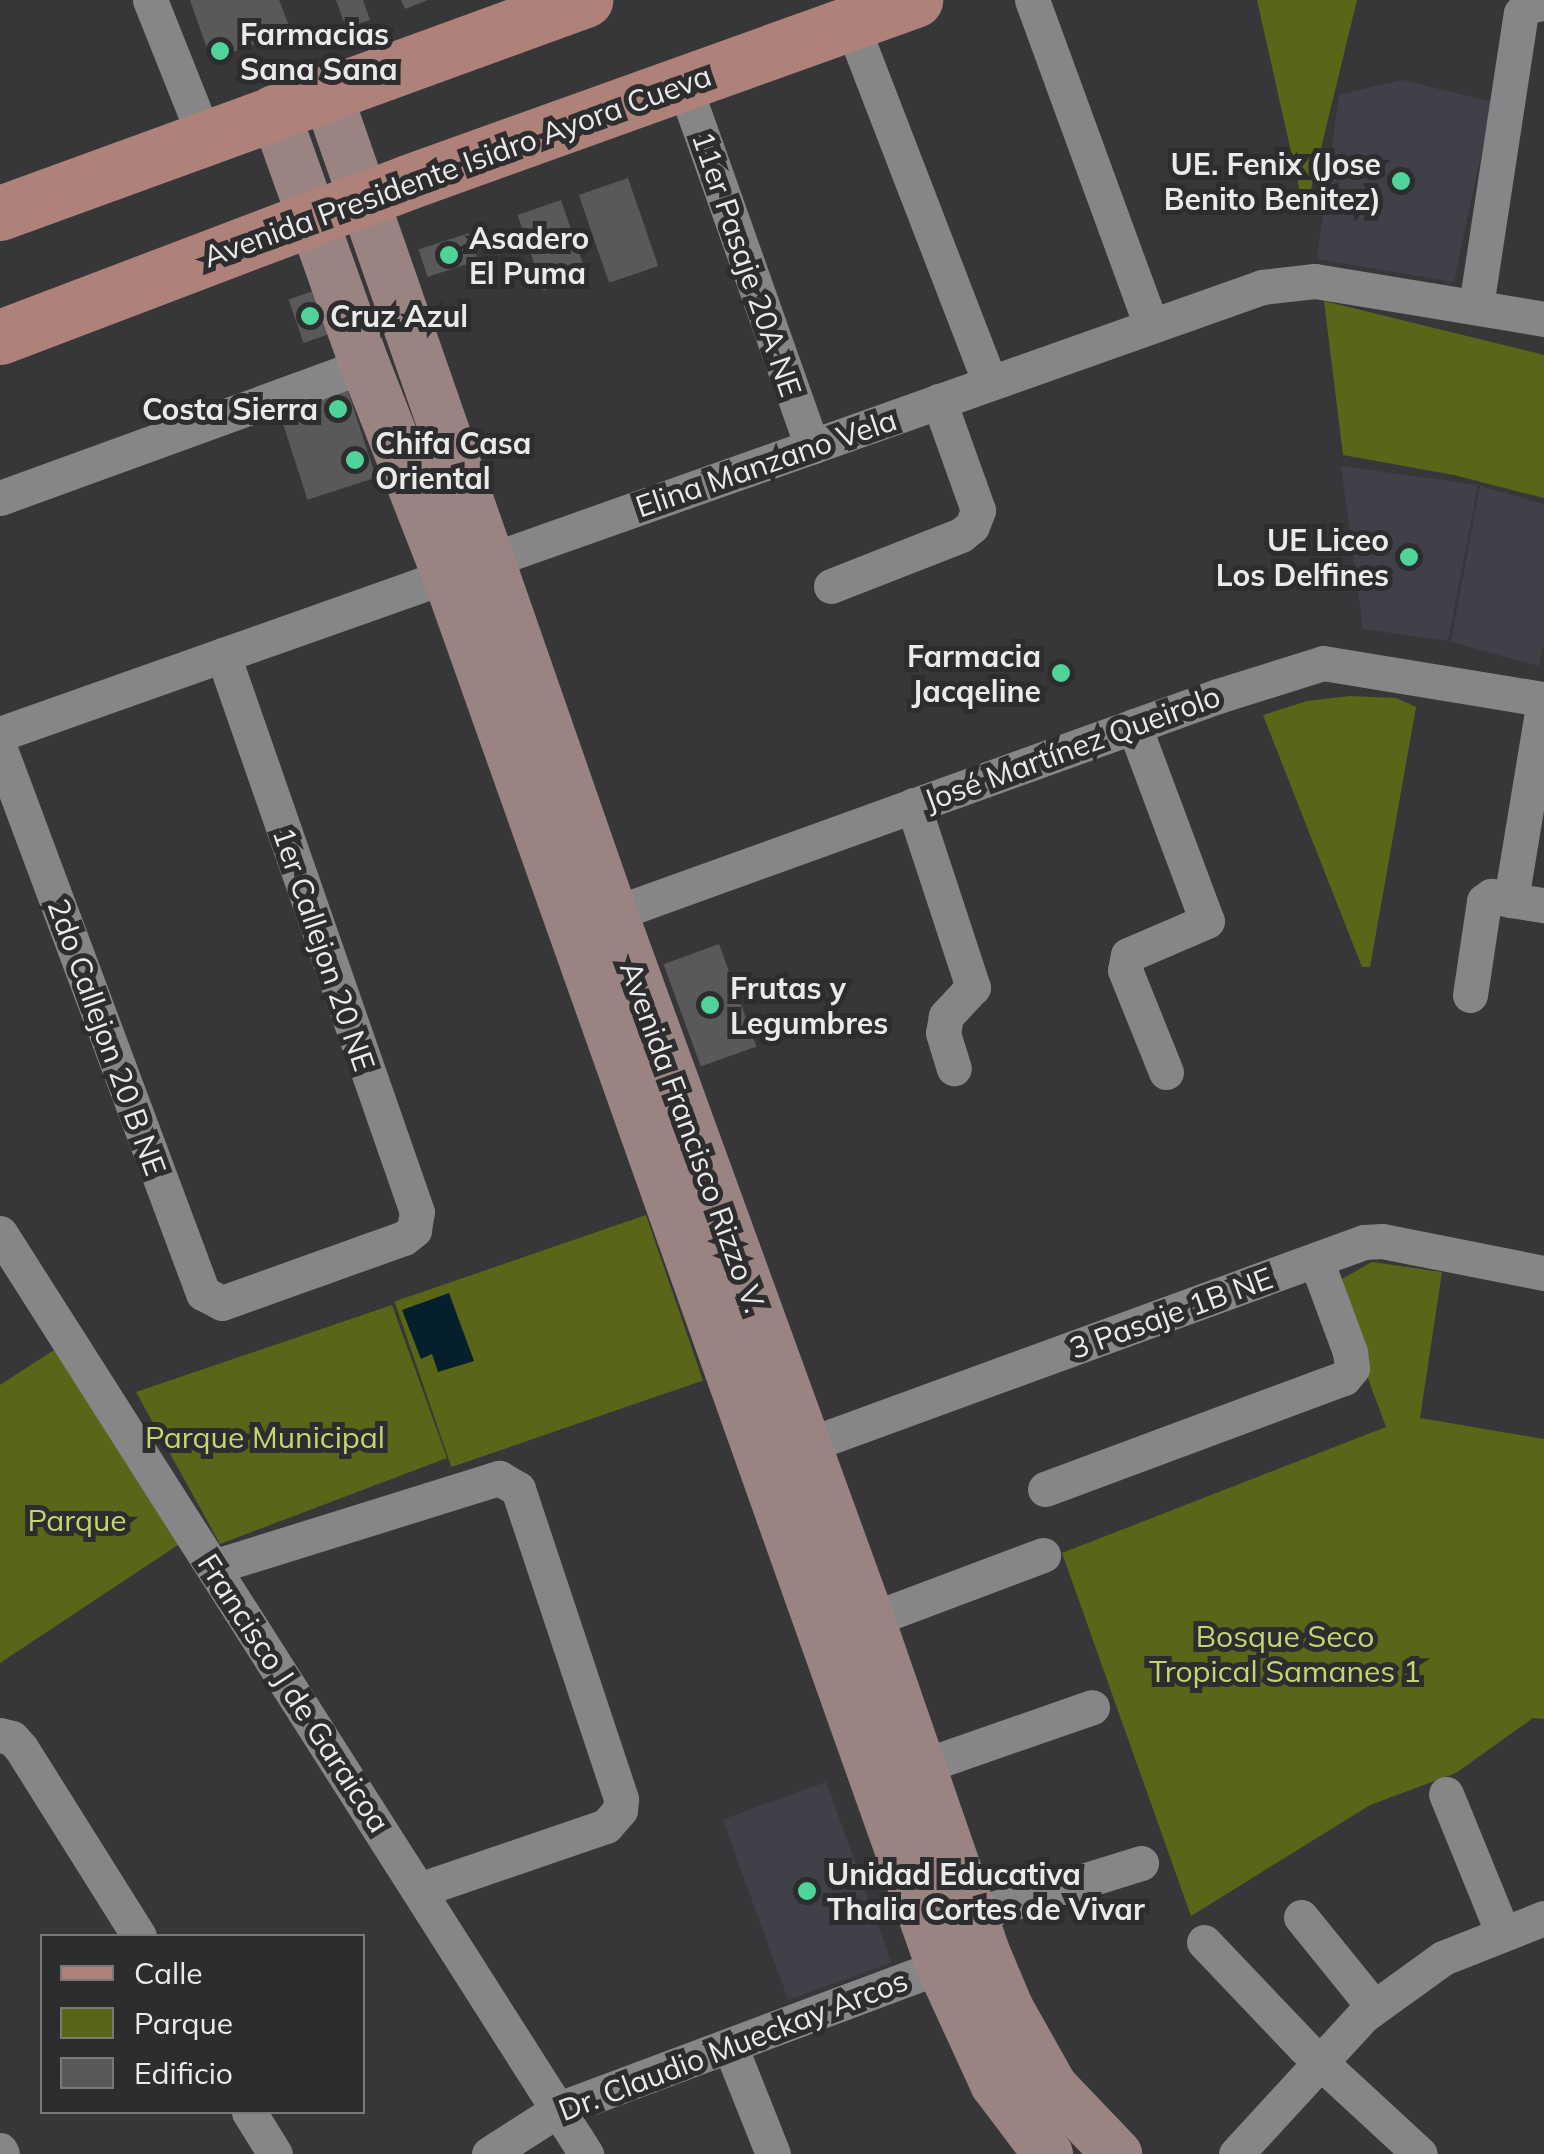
<!DOCTYPE html>
<html>
<head>
<meta charset="utf-8">
<style>
  body { margin:0 }
  #map { position:relative; width:1544px; height:2154px; overflow:hidden; background:#373739; font-family:Mulish,sans-serif }
  div>[style] { position:absolute }
  .built>* { inset:0; background:#404048; transform-origin:0 0 }
  .green>* { inset:0; background:#5b6517; transform-origin:0 0 }
  .water>* { inset:0; background:#05202c }
  .building>* { inset:0; background:#59595c; transform-origin:0 0 }
  .minor>* { height:35px; margin:-17.5px; padding:0 17.5px; transform-origin:17.5px; border-radius:17.5px; background:#868688 }
  .secondary>* { height:50px; margin:-25px; padding:0 25px; transform-origin:25px; border-radius:25px; background:#9a8481 }
  .primary>* { height:55px; margin:-27.5px; padding:0 27.5px; transform-origin:27.5px; border-radius:27.5px; background:#ae827a }
  .dots>* { width:28px; height:28px; translate:-50% -50%; box-sizing:border-box; border:5px solid #2d2d2f; border-radius:50% }
  span { translate:-50% -50%; white-space:nowrap; text-align:center; line-height:1.15; -webkit-text-stroke:10px #2d2d2f; paint-order:stroke }
  .poi-label { font-size:30px; color:#eaeaeb; font-weight:700 }
  .left { translate:0 -50%; text-align:left }
  .right { translate:-100% -50%; text-align:right }
  .street-label { font-size:30px; color:#eaeaeb }
  .park-label { font-size:30px; color:#c5d66e }
  .legend { position:absolute; left:40px; top:1934px; width:325px; height:180px; box-sizing:border-box; background:#2d2d2f; border:2px solid #79797a; margin:0; padding:12px 18px; list-style:none; font-size:30px; color:#eaeaeb }
  .legend li { display:flex; align-items:center; gap:20px; height:50px }
  .legend b { width:50px; border:2px solid #79797a }
</style>
</head>
<body>
<div id="map">
  <div class="built">
    <i style="clip-path:polygon(1402px 80px,1492px 102px,1454px 282px,1317px 259px,1339px 95px)"></i>
    <i style="clip-path:polygon(1341px 466px,1478px 485px,1448px 641px,1363px 629px)"></i>
    <i style="clip-path:polygon(1480px 486px,1544px 504px,1544px 643px,1539px 666px,1451px 642px)"></i>
    <i style="left:826px;top:1782px;width:192px;height:110px;rotate:70deg"></i>
  </div>
  <div class="green">
    <i style="clip-path:polygon(1257px 0,1357px 0,1305px 214px)"></i>
    <i style="clip-path:polygon(1324px 301px,1544px 355px,1544px 498px,1454px 475px,1343px 455px)"></i>
    <i style="clip-path:polygon(1350px 696px,1396px 698px,1416px 707px,1370px 967px,1362px 967px,1263px 715px,1307px 701px)"></i>
    <i style="left:646px;top:1215px;width:175px;height:266px;rotate:71deg"></i>
    <i style="clip-path:polygon(1372px 1262px,1442px 1272px,1420px 1418px,1544px 1439px,1544px 1719px,1533px 1718px,1456px 1773px,1370px 1805px,1191px 1916px,1062px 1553px,1386px 1427px,1333px 1284px)"></i>
    <i style="clip-path:polygon(392px 1305px,447px 1458px,220px 1544px,136px 1392px)"></i>
    <i style="clip-path:polygon(57px 1348px,184px 1541px,0 1663px,0 1385px)"></i>
  </div>
  <div class="water">
    <i style="clip-path:polygon(449px 1293px,474px 1361px,438px 1372px,432px 1354px,421px 1359px,402px 1310px)"></i>
  </div>
  <div class="building">
    <i style="clip-path:polygon(190px 0,279px 0,291px 31px,211px 60px)"></i>
    <i style="clip-path:polygon(336px 0,363px 0,370px 20px,346px 28px)"></i>
    <i style="clip-path:polygon(401px 0,428px 0,405px 9px)"></i>
    <i style="left:628px;top:178px;width:93px;height:52px;rotate:71deg"></i>
    <i style="left:561px;top:200px;width:80px;height:46px;rotate:71deg"></i>
    <i style="left:469px;top:233px;width:29px;height:53px;rotate:72deg"></i>
    <i style="left:316px;top:290px;width:46px;height:29px;rotate:71deg"></i>
    <i style="left:347px;top:388px;width:94px;height:72px;rotate:72deg"></i>
    <i style="left:719px;top:944px;width:109px;height:59px;rotate:70deg"></i>
  </div>
  <div class="minor">
    <i style="left:150px;top:0;width:146px;rotate:68.3deg"></i>
    <i style="left:1032px;top:0;width:347px;rotate:69.9deg"></i>
    <i style="left:851px;top:23px;width:386px;rotate:68.9deg"></i>
    <i style="left:683px;top:82px;width:387px;rotate:70.5deg"></i>
    <i style="left:1476px;top:306px;width:296px;rotate:-81.3deg"></i>
    <i style="left:1521px;top:13px;width:9px;rotate:-49deg"></i>
    <i style="left:1527px;top:6px;width:17px;rotate:-10deg"></i>
    <i style="left:0;top:498px;width:388px;rotate:-20deg"></i>
    <i style="left:831px;top:586px;width:140px;rotate:-21.4deg"></i>
    <i style="left:961px;top:535px;width:14px;rotate:-39deg"></i>
    <i style="left:972px;top:526px;width:17px;rotate:-69deg"></i>
    <i style="left:978px;top:510px;width:116px;rotate:-109.7deg"></i>
    <i style="left:1544px;top:700px;width:203px;rotate:99.4deg"></i>
    <i style="left:1511px;top:900px;width:33px;rotate:9deg"></i>
    <i style="left:1134px;top:726px;width:208px;rotate:69.5deg"></i>
    <i style="left:1207px;top:921px;width:86px;rotate:156.7deg"></i>
    <i style="left:1128px;top:955px;width:15px;rotate:101deg"></i>
    <i style="left:1125px;top:970px;width:110px;rotate:68.1deg"></i>
    <i style="left:0;top:734px;width:1339px;rotate:-19.5deg"></i>
    <i style="left:1262px;top:287px;width:53px;rotate:-6.5deg"></i>
    <i style="left:1315px;top:281px;width:232px;rotate:9.4deg"></i>
    <i style="left:0;top:749px;width:581px;rotate:69.54deg"></i>
    <i style="left:203px;top:1293px;width:21px;rotate:28deg"></i>
    <i style="left:222px;top:1303px;width:193px;rotate:-19.7deg"></i>
    <i style="left:404px;top:1238px;width:13px;rotate:-39deg"></i>
    <i style="left:414px;top:1230px;width:18px;rotate:-81deg"></i>
    <i style="left:417px;top:1212px;width:590px;rotate:-109.2deg"></i>
    <i style="left:913px;top:805px;width:192px;rotate:71.8deg"></i>
    <i style="left:973px;top:987px;width:40px;rotate:133deg"></i>
    <i style="left:946px;top:1016px;width:17px;rotate:100deg"></i>
    <i style="left:943px;top:1033px;width:37px;rotate:73deg"></i>
    <i style="left:613px;top:914px;width:643px;rotate:-19.82deg"></i>
    <i style="left:1218px;top:696px;width:110px;rotate:-17.4deg"></i>
    <i style="left:1323px;top:663px;width:224px;rotate:9.3deg"></i>
    <i style="left:1470px;top:995px;width:95px;rotate:-81.5deg"></i>
    <i style="left:1484px;top:901px;width:9px;rotate:-36deg"></i>
    <i style="left:1491px;top:896px;width:20px;rotate:11deg"></i>
    <i style="left:0;top:1233px;width:1092px;rotate:57.53deg"></i>
    <i style="left:805px;top:1446px;width:595px;rotate:-20.05deg"></i>
    <i style="left:1364px;top:1242px;width:18px;rotate:-3deg"></i>
    <i style="left:1382px;top:1241px;width:165px;rotate:11.2deg"></i>
    <i style="left:1045px;top:1489px;width:319px;rotate:-20.4deg"></i>
    <i style="left:1344px;top:1378px;width:13px;rotate:-51deg"></i>
    <i style="left:1352px;top:1368px;width:16px;rotate:-97deg"></i>
    <i style="left:1350px;top:1352px;width:98px;rotate:-110.3deg"></i>
    <i style="left:213px;top:1567px;width:300px;rotate:-17.3deg"></i>
    <i style="left:499px;top:1478px;width:22px;rotate:30deg"></i>
    <i style="left:518px;top:1489px;width:327px;rotate:71.6deg"></i>
    <i style="left:621px;top:1799px;width:11px;rotate:95deg"></i>
    <i style="left:620px;top:1810px;width:21px;rotate:131deg"></i>
    <i style="left:606px;top:1826px;width:198px;rotate:161.1deg"></i>
    <i style="left:870px;top:1620px;width:185px;rotate:-20.6deg"></i>
    <i style="left:0;top:1735px;width:12px;rotate:14deg"></i>
    <i style="left:12px;top:1738px;width:13px;rotate:48deg"></i>
    <i style="left:21px;top:1748px;width:222px;rotate:57.9deg"></i>
    <i style="left:923px;top:1766px;width:179px;rotate:-19.2deg"></i>
    <i style="left:1446px;top:1794px;width:151px;rotate:67.8deg"></i>
    <i style="left:973px;top:1915px;width:176px;rotate:-17.2deg"></i>
    <i style="left:1301px;top:1917px;width:116px;rotate:51deg"></i>
    <i style="left:1204px;top:1942px;width:146px;rotate:46.4deg"></i>
    <i style="left:1305px;top:2048px;width:156px;rotate:42.7deg"></i>
    <i style="left:730px;top:2046px;width:116px;rotate:68.3deg"></i>
    <i style="left:249px;top:2112px;width:49px;rotate:58.2deg"></i>
    <i style="left:0;top:2150px;width:4px;rotate:63deg"></i>
    <i style="left:489px;top:2154px;width:83px;rotate:-32.7deg"></i>
    <i style="left:559px;top:2109px;width:430px;rotate:-20.5deg"></i>
    <i style="left:1236px;top:2154px;width:189px;rotate:-47.4deg"></i>
    <i style="left:1364px;top:2015px;width:97px;rotate:-35.8deg"></i>
    <i style="left:1443px;top:1958px;width:109px;rotate:-21.6deg"></i>
  </div>
  <div class="secondary">
    <i style="left:326px;top:91px;width:872px;rotate:70.78deg"></i>
    <i style="left:613px;top:914px;width:751px;rotate:70deg"></i>
    <i style="left:870px;top:1620px;width:349px;rotate:70.9deg"></i>
    <i style="left:984px;top:1950px;width:64px;rotate:67deg"></i>
    <i style="left:1009px;top:2009px;width:90px;rotate:60.6deg"></i>
    <i style="left:1053px;top:2087px;width:93px;rotate:46.3deg"></i>
    <i style="left:274px;top:110px;width:271px;rotate:70.4deg"></i>
    <i style="left:365px;top:365px;width:225px;rotate:68.7deg"></i>
    <i style="left:447px;top:575px;width:1476px;rotate:70.45deg"></i>
    <i style="left:941px;top:1966px;width:130px;rotate:65.4deg"></i>
    <i style="left:995px;top:2084px;width:88px;rotate:52.9deg"></i>
  </div>
  <div class="primary">
    <i style="left:0;top:213px;width:623px;rotate:-20.01deg"></i>
    <i style="left:0;top:337px;width:436px;rotate:-20.8deg"></i>
    <i style="left:408px;top:182px;width:539px;rotate:-19.75deg"></i>
  </div>
  <div class="dots">
    <i style="left:220px;top:51px;background:#4fd399"></i>
    <i style="left:1401px;top:181px;background:#4fd399"></i>
    <i style="left:449px;top:255px;background:#4fd399"></i>
    <i style="left:310px;top:316px;background:#4fd399"></i>
    <i style="left:338px;top:409px;background:#4fd399"></i>
    <i style="left:355px;top:460px;background:#4fd399"></i>
    <i style="left:1409px;top:557px;background:#4fd399"></i>
    <i style="left:1061px;top:673px;background:#4fd399"></i>
    <i style="left:710px;top:1005px;background:#4fd399"></i>
    <i style="left:807px;top:1891px;background:#4fd399"></i>
  </div>
  <div class="poi-label">
    <span class="left" style="left:240px;top:51px">Farmacias<br>Sana Sana</span>
    <span class="right" style="left:1381px;top:181px">UE. Fenix (Jose<br>Benito Benitez)</span>
    <span class="left" style="left:469px;top:255px">Asadero<br>El Puma</span>
    <span class="left" style="left:330px;top:316px">Cruz Azul</span>
    <span class="right" style="left:318px;top:409px">Costa Sierra</span>
    <span class="left" style="left:375px;top:460px">Chifa Casa<br>Oriental</span>
    <span class="right" style="left:1389px;top:557px">UE Liceo<br>Los Delfines</span>
    <span class="right" style="left:1041px;top:673px">Farmacia<br>Jacqeline</span>
    <span class="left" style="left:730px;top:1005px">Frutas y<br>Legumbres</span>
    <span class="left" style="left:827px;top:1891px">Unidad Educativa<br>Thalia Cortes de Vivar</span>
  </div>
  <div class="street-label">
    <span style="left:457px;top:166px;rotate:-20deg">Avenida Presidente Isidro Ayora Cueva</span>
    <span style="left:747px;top:264px;rotate:71deg">11er Pasaje 20A NE</span>
    <span style="left:766px;top:463px;rotate:-19deg">Elina Manzano Vela</span>
    <span style="left:1072px;top:748px;rotate:-20deg">José Martínez Queirolo</span>
    <span style="left:324px;top:949px;rotate:71deg">1er Callejon 20 NE</span>
    <span style="left:107px;top:1037px;rotate:70deg">2do Callejon 20 B NE</span>
    <span style="left:693px;top:1137px;rotate:70deg">Avenida Francisco Rizzo V.</span>
    <span style="left:1171px;top:1313px;rotate:-20deg">3 Pasaje 1B NE</span>
    <span style="left:294px;top:1693px;rotate:57deg">Francisco J de Garaicoa</span>
    <span style="left:733px;top:2045px;rotate:-21deg">Dr. Claudio Mueckay Arcos</span>
  </div>
  <div class="park-label">
    <span style="left:265px;top:1437px">Parque Municipal</span>
    <span style="left:77px;top:1520px">Parque</span>
    <span style="left:1285px;top:1653px">Bosque Seco<br>Tropical Samanes 1</span>
  </div>
  <ul class="legend">
  <li><b style="height:12px;background:#ae827a"></b>Calle</li>
  <li><b style="height:28px;background:#5b6517"></b>Parque</li>
  <li><b style="height:28px;background:#59595c"></b>Edificio</li>
  </ul>
</div>
</body>
</html>
